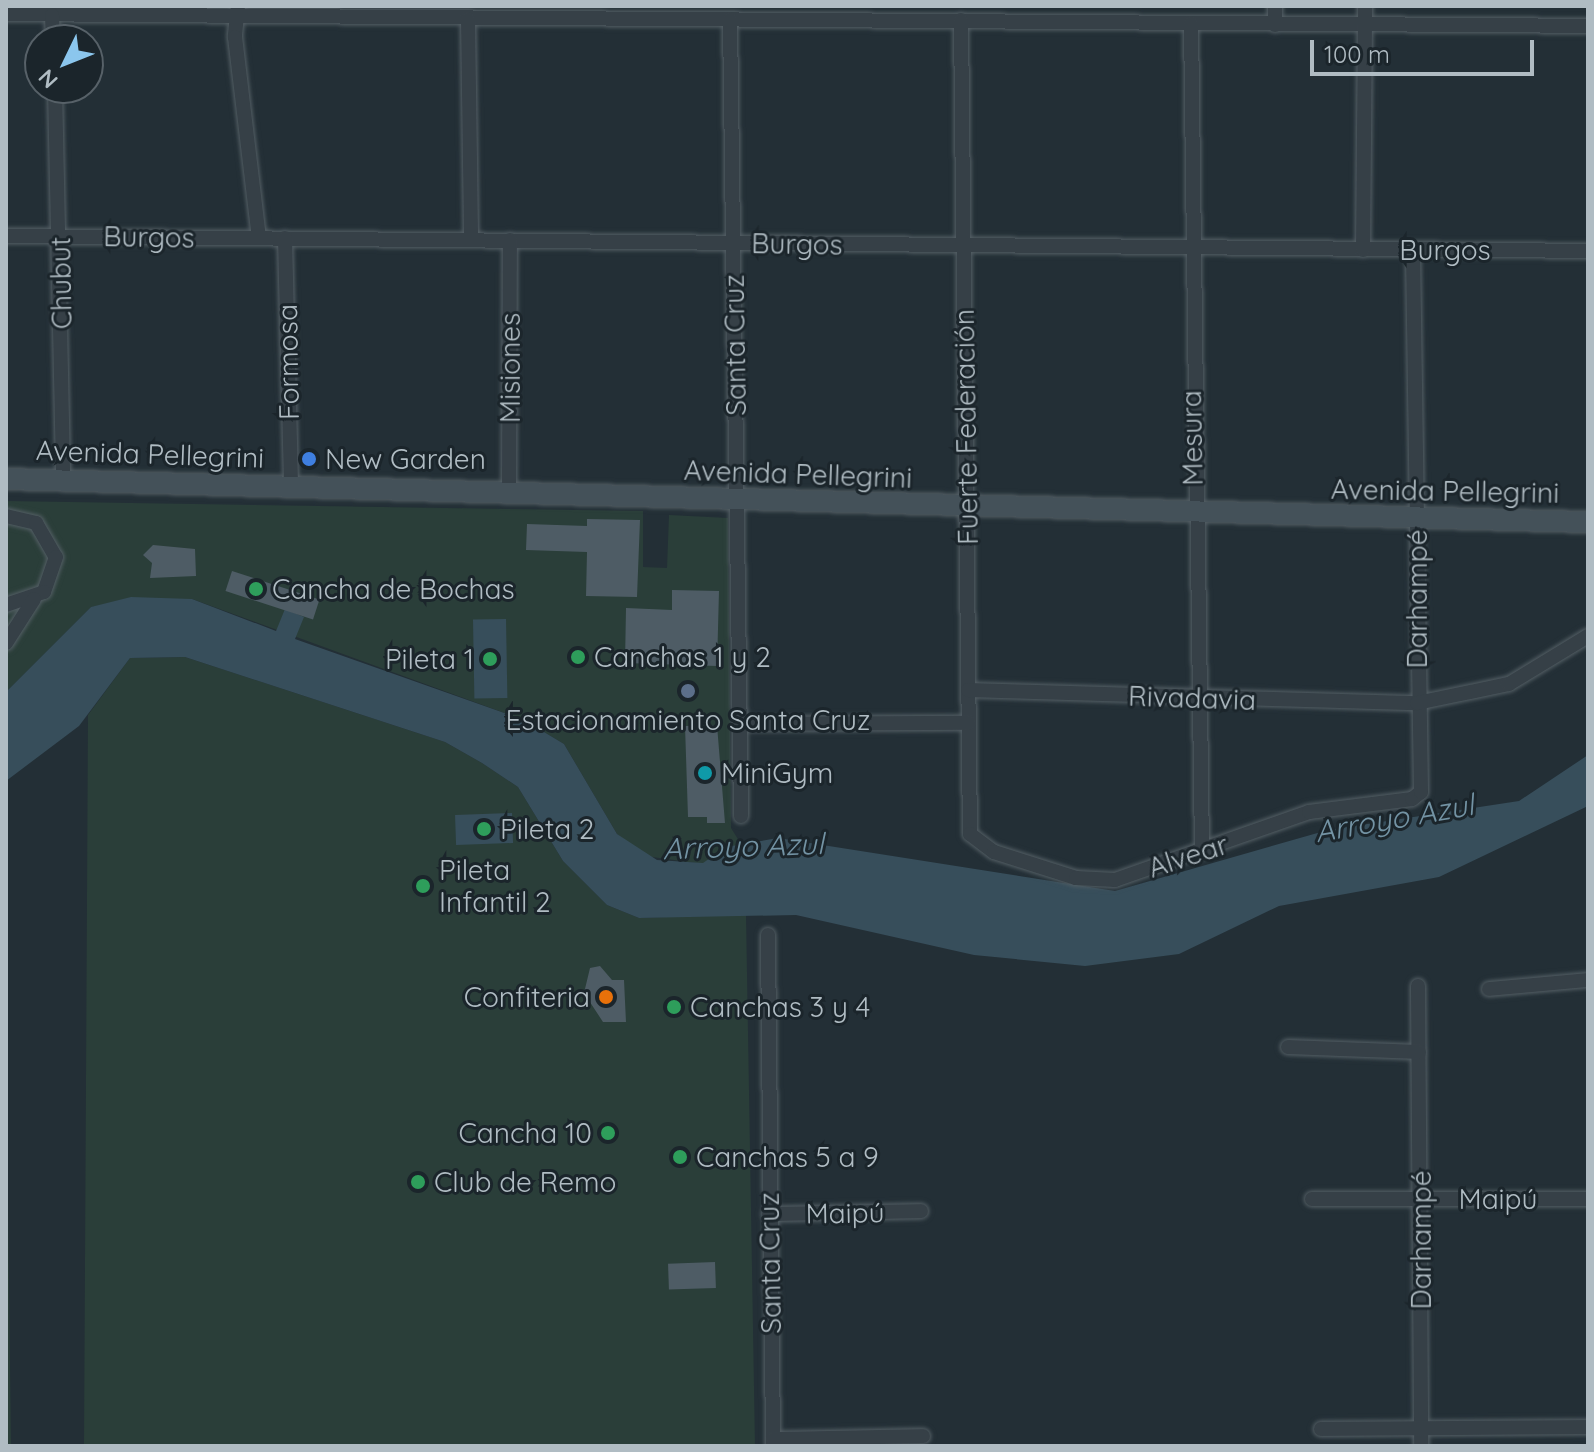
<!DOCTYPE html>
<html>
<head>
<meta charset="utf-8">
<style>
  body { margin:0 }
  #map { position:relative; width:1594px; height:1452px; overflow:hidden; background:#232f36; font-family:Quicksand,sans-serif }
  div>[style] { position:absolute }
  .green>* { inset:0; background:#2a3e39 }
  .water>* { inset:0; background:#374e5b; transform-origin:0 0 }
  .building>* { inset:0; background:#4e5c65; transform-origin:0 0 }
  .roads { filter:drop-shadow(0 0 2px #535e64) drop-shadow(0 0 2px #535e64) }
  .minor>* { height:14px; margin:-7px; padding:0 7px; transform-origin:7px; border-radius:7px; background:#364047 }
  .secondary>* { height:20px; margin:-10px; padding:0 10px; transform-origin:10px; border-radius:10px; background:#445159 }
  .dots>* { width:22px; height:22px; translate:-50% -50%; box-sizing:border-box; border:4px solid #1b252b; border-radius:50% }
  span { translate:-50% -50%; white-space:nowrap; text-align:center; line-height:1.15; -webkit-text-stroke:6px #1b252b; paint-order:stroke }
  .street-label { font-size:28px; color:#b0bcc3 }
  .poi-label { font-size:28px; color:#b0bcc3 }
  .left { translate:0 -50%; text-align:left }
  .right { translate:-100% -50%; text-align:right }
  .water-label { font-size:30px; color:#7393a4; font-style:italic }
  .frame { position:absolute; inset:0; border:8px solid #b0bcc3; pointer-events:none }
  .north { position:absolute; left:24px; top:24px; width:80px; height:80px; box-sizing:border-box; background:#1b252b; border:2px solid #576168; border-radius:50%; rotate:227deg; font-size:22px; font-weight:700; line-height:32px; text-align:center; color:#b0bcc3 }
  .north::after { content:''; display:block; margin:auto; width:28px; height:36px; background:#8bc6ed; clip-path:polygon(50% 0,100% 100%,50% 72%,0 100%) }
  .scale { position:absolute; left:1310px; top:40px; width:224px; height:36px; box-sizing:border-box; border:4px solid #b0bcc3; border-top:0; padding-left:10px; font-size:24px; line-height:28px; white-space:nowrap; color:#b0bcc3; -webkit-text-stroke:6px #1b252b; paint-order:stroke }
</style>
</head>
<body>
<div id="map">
  <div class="green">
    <i style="clip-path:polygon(6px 501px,643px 511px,643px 567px,667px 568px,669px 515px,728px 518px,731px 828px,741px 844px,703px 864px,645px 856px,617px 834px,564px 744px,524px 720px,192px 599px,91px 607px,6px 692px)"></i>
    <i style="clip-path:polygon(185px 657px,445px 742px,482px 763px,518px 787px,563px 861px,607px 905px,639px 918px,746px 914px,755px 1446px,84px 1446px,88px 715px,130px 658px)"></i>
    <i style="clip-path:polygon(6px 1032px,11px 1446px,6px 1446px)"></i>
  </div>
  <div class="water">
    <i style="clip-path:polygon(131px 597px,192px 599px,276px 631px,285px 609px,304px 617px,295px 639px,524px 720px,564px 744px,617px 834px,657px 860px,703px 863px,726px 847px,778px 838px,1115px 891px,1328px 830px,1519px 801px,1588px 755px,1588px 806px,1439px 877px,1279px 906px,1179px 954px,1085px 966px,974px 955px,796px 915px,639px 918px,607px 905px,563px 861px,518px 787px,482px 763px,445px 742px,185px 657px,130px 658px,79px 726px,6px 781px,6px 692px,91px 607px)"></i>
    <i style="left:506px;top:619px;width:79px;height:33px;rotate:89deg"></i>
    <i style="left:512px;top:813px;width:30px;height:57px;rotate:88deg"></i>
  </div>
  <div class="building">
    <i style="clip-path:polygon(587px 519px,640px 520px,637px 597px,586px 596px,587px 552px,526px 550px,527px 524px,587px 526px)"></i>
    <i style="clip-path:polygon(153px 545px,195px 549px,196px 576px,150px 578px,152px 563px,143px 555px)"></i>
    <i style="left:232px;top:571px;width:92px;height:21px;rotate:18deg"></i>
    <i style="clip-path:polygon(672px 590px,719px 591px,717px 666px,625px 663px,626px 608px,672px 610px)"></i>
    <i style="clip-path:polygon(717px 725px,725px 823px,707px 823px,707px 817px,688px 817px,685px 726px)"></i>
    <i style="clip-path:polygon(600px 966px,612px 980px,624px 980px,626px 1022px,603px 1022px,584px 993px,590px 968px)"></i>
    <i style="left:715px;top:1262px;width:26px;height:47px;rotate:88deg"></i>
  </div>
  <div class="roads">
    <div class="minor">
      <i style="left:238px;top:6px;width:31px;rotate:96deg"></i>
      <i style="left:235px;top:37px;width:202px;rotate:83.2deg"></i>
      <i style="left:6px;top:14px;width:1582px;rotate:0.43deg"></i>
      <i style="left:52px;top:15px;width:25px;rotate:88deg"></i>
      <i style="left:468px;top:19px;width:221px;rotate:89.2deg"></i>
      <i style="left:730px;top:19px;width:797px;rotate:89.21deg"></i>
      <i style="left:961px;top:20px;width:814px;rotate:89.37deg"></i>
      <i style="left:970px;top:834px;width:30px;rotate:37deg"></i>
      <i style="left:994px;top:852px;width:86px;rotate:17.6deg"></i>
      <i style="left:1076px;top:878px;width:39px;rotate:3deg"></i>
      <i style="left:1115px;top:880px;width:206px;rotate:-19.3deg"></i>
      <i style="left:1309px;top:812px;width:104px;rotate:-7.2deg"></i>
      <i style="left:1412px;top:799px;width:11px;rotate:-38deg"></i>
      <i style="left:1421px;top:792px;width:542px;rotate:-90.85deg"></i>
      <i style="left:1191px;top:23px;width:829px;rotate:89.24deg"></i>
      <i style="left:1275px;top:25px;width:19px;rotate:-90deg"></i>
      <i style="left:55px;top:88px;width:391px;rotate:88.8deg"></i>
      <i style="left:6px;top:236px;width:1582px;rotate:0.54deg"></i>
      <i style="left:285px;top:238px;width:248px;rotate:88.6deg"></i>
      <i style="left:1363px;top:250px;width:244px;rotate:-89.5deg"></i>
      <i style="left:509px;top:496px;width:256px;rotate:-89.8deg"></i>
      <i style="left:6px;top:516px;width:31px;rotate:13deg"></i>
      <i style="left:36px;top:523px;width:39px;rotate:60deg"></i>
      <i style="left:56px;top:557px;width:37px;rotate:109deg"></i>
      <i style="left:44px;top:592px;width:40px;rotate:161.1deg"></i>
      <i style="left:6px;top:643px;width:52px;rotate:-57.5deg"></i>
      <i style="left:968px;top:690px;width:449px;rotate:1.7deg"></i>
      <i style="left:1417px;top:703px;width:94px;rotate:-11.7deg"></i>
      <i style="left:1509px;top:684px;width:92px;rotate:-31.3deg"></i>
      <i style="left:740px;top:724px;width:229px;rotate:-0.3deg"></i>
      <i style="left:768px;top:935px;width:511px;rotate:89.44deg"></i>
      <i style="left:1418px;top:986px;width:460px;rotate:89.6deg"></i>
      <i style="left:1489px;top:989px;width:99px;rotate:-5.2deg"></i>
      <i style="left:1288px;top:1047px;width:131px;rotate:2.2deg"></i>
      <i style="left:1312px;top:1199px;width:276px"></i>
      <i style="left:769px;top:1214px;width:152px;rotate:-1.1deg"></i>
      <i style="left:1321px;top:1429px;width:267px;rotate:-0.4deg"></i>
      <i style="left:773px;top:1439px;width:150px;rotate:-1.1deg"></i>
    </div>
    <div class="secondary">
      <i style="left:6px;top:479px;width:1583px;rotate:1.56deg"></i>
    </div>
  </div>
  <div class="dots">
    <i style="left:309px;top:459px;background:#3f7fe0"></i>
    <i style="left:256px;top:589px;background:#2e9e5b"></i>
    <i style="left:578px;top:657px;background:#2e9e5b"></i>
    <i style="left:490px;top:659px;background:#2e9e5b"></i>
    <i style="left:688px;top:691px;background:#5c6f8a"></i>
    <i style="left:705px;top:773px;background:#0f9aa8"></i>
    <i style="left:484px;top:829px;background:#2e9e5b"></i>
    <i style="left:423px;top:886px;background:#2e9e5b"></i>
    <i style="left:606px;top:997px;background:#e8710a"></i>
    <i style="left:674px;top:1007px;background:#2e9e5b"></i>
    <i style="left:608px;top:1133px;background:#2e9e5b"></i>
    <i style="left:680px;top:1157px;background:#2e9e5b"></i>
    <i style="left:418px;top:1182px;background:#2e9e5b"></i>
  </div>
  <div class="street-label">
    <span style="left:149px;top:237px;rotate:1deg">Burgos</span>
    <span style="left:797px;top:244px;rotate:1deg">Burgos</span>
    <span style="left:1445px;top:250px">Burgos</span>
    <span style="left:61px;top:283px;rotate:-91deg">Chubut</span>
    <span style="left:735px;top:345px;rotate:-91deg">Santa Cruz</span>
    <span style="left:288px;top:362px;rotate:-91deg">Formosa</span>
    <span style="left:510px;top:368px;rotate:-90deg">Misiones</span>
    <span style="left:966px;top:427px;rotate:-91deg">Fuerte Federación</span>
    <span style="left:1192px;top:438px;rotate:-91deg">Mesura</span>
    <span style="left:150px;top:454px;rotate:2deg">Avenida Pellegrini</span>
    <span style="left:798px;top:474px;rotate:2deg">Avenida Pellegrini</span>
    <span style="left:1445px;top:491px;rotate:1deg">Avenida Pellegrini</span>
    <span style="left:1417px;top:599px;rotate:-90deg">Darhampé</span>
    <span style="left:1192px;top:698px;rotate:2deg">Rivadavia</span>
    <span style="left:1188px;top:856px;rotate:-18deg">Alvear</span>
    <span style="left:1498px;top:1199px">Maipú</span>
    <span style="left:845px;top:1213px;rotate:-1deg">Maipú</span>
    <span style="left:1421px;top:1240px;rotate:-90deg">Darhampé</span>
    <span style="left:770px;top:1263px;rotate:-91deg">Santa Cruz</span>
  </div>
  <div class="poi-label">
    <span class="left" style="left:325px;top:459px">New Garden</span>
    <span class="left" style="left:272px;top:589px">Cancha de Bochas</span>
    <span class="left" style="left:594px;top:657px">Canchas 1 y 2</span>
    <span class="right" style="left:474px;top:659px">Pileta 1</span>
    <span style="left:688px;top:720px">Estacionamiento Santa Cruz</span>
    <span class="left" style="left:721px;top:773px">MiniGym</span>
    <span class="left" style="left:500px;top:829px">Pileta 2</span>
    <span class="left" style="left:439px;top:886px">Pileta<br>Infantil 2</span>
    <span class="right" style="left:590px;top:997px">Confiteria</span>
    <span class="left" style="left:690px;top:1007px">Canchas 3 y 4</span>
    <span class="right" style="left:592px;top:1133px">Cancha 10</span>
    <span class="left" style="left:696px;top:1157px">Canchas 5 a 9</span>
    <span class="left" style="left:434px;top:1182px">Club de Remo</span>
  </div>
  <div class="water-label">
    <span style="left:1394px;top:818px;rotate:-10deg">Arroyo Azul</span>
    <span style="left:743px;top:846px;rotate:-2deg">Arroyo Azul</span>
  </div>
  <div class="frame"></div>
  <div class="north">N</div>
  <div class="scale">100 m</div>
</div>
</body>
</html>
